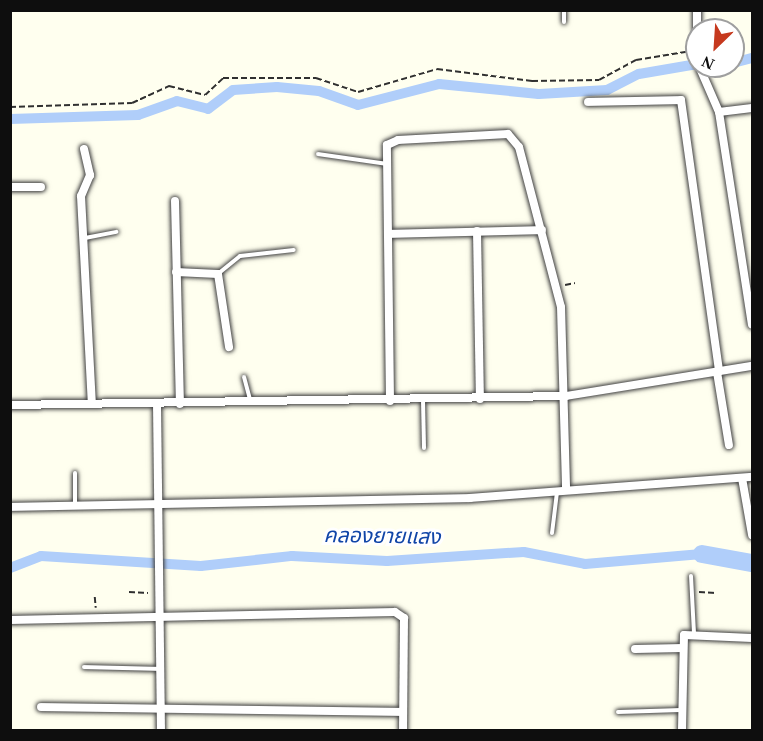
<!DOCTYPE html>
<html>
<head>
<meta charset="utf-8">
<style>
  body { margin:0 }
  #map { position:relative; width:763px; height:741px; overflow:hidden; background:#ffffef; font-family:"Times New Roman","Noto Sans Thai",serif }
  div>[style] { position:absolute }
  .canal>* { height:10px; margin:-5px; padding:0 5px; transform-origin:5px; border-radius:5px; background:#b0cefa }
  .river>* { height:18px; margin:-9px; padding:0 9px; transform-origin:9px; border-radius:9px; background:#b0cefa }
  .path>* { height:1.5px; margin-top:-0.75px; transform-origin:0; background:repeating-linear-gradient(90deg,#303030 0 6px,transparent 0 9px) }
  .roads { filter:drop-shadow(0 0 2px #414141) drop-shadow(0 0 2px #414141) }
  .service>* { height:4px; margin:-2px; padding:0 2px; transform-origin:2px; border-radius:2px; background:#fff }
  .minor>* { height:8px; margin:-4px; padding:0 4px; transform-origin:4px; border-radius:4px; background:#fff }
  span { translate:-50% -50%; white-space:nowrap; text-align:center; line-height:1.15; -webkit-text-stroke:6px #fff; paint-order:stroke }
  .water-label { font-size:21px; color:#1045a7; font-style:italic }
  .frame { position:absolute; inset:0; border:12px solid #0e0e0e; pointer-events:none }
  .north { position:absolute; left:685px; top:18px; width:60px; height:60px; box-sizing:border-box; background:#fff; border:2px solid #9f9f9f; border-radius:50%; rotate:205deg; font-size:16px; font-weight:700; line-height:24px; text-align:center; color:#0e0e0e }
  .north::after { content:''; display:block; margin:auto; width:21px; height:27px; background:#c6391e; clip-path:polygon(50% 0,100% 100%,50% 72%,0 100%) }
</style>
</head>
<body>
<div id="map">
  <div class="canal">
    <i style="left:733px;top:63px;width:20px;rotate:-15deg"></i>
    <i style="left:10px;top:119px;width:128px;rotate:-1.8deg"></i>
    <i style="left:138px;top:115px;width:41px;rotate:-19.7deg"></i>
    <i style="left:177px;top:101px;width:32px;rotate:14deg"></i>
    <i style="left:208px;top:109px;width:31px;rotate:-37deg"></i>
    <i style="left:233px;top:90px;width:44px;rotate:-3.9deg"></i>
    <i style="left:277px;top:87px;width:42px;rotate:5.4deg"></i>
    <i style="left:319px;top:91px;width:41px;rotate:19.7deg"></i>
    <i style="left:358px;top:105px;width:84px;rotate:-14.5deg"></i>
    <i style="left:439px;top:84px;width:100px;rotate:5.7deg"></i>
    <i style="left:539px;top:94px;width:68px;rotate:-3.4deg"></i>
    <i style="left:607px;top:90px;width:36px;rotate:-27deg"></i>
    <i style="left:639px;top:74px;width:59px;rotate:-9.8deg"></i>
    <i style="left:10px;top:568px;width:33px;rotate:-21deg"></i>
    <i style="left:41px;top:556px;width:160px;rotate:3.6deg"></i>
    <i style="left:201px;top:566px;width:92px;rotate:-6.3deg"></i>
    <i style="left:292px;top:556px;width:95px;rotate:3deg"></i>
    <i style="left:387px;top:561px;width:137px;rotate:-3.8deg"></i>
    <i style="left:524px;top:552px;width:62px;rotate:11.1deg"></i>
    <i style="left:585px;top:564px;width:117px;rotate:-4.9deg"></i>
  </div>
  <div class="river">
    <i style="left:702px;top:554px;width:51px;rotate:10.2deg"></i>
  </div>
  <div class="path">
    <i style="left:10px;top:107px;width:122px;rotate:-1.9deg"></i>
    <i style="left:132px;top:103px;width:41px;rotate:-24.7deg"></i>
    <i style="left:169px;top:86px;width:37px;rotate:14deg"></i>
    <i style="left:205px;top:95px;width:25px;rotate:-43deg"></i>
    <i style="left:223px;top:78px;width:93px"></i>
    <i style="left:316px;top:78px;width:44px;rotate:18.4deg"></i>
    <i style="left:358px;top:92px;width:82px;rotate:-16.2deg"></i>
    <i style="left:437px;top:69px;width:96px;rotate:7.2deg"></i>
    <i style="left:532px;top:81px;width:67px;rotate:-0.9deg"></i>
    <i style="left:599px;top:80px;width:42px;rotate:-28.4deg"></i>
    <i style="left:636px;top:60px;width:62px;rotate:-9.3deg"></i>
    <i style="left:565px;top:285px;width:10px;rotate:-11deg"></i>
    <i style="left:129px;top:592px;width:19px;rotate:3deg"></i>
    <i style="left:699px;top:592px;width:17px;rotate:3deg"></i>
    <i style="left:95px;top:597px;width:11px;rotate:85deg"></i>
  </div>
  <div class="roads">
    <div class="service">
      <i style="left:564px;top:10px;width:12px;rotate:90deg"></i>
      <i style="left:318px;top:154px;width:70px;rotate:8.2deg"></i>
      <i style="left:85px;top:238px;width:32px;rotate:-11deg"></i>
      <i style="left:219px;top:273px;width:27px;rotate:-39deg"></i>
      <i style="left:240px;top:256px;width:54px;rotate:-6.3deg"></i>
      <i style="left:244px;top:377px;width:23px;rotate:75deg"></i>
      <i style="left:423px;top:400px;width:48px;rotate:88.8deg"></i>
      <i style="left:75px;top:505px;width:32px;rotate:-90deg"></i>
      <i style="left:552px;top:533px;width:41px;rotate:-83deg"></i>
      <i style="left:691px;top:576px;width:58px;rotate:87deg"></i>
      <i style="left:84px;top:667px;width:77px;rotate:1.5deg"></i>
      <i style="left:618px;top:712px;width:63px;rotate:-1.8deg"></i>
    </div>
    <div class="minor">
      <i style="left:697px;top:10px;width:20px;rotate:90deg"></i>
      <i style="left:699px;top:66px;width:50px;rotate:66.5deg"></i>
      <i style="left:719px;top:112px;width:215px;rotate:81.2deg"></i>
      <i style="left:588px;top:102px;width:93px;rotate:-1.2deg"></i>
      <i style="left:681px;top:100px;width:274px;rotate:82deg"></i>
      <i style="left:719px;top:112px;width:33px;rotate:-7deg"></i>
      <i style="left:84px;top:149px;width:27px;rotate:77deg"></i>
      <i style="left:90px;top:175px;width:23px;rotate:113deg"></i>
      <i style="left:81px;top:196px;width:208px;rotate:87deg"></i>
      <i style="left:10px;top:187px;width:31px"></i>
      <i style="left:175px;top:201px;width:203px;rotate:88.6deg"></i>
      <i style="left:477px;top:231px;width:168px;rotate:89deg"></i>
      <i style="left:389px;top:234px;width:153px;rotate:-1.5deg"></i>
      <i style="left:176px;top:272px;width:42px;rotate:2.7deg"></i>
      <i style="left:218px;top:274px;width:74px;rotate:81.4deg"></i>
      <i style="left:717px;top:372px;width:74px;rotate:80.7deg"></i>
      <i style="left:390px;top:401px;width:256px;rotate:-90.7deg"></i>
      <i style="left:387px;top:145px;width:12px;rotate:-24deg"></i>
      <i style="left:398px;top:140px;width:110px;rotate:-3.1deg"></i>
      <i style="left:508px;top:134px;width:17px;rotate:50deg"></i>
      <i style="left:519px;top:147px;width:165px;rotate:75.3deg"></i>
      <i style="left:561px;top:307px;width:182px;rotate:88.4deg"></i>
      <i style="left:157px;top:404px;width:326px;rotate:89.3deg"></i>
      <i style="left:10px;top:405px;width:556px;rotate:-0.93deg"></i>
      <i style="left:566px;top:396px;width:188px;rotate:-9.2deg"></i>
      <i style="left:742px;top:478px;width:58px;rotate:80deg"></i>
      <i style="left:10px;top:507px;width:460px;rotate:-1.1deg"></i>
      <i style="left:470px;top:498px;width:283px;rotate:-4.3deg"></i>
      <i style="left:10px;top:620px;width:385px;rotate:-1.2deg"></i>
      <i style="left:395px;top:612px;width:11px;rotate:34deg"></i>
      <i style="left:404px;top:618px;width:112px;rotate:90.5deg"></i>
      <i style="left:635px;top:649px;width:48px;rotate:-1.2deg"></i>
      <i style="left:41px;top:707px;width:362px;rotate:0.8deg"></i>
      <i style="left:682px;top:730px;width:95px;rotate:-88.8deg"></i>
      <i style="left:684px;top:635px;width:68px;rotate:2.5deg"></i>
    </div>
  </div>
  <div class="water-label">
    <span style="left:382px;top:536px;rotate:1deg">คลองยายแสง</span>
  </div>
  <div class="frame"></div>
  <div class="north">N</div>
</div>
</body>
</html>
